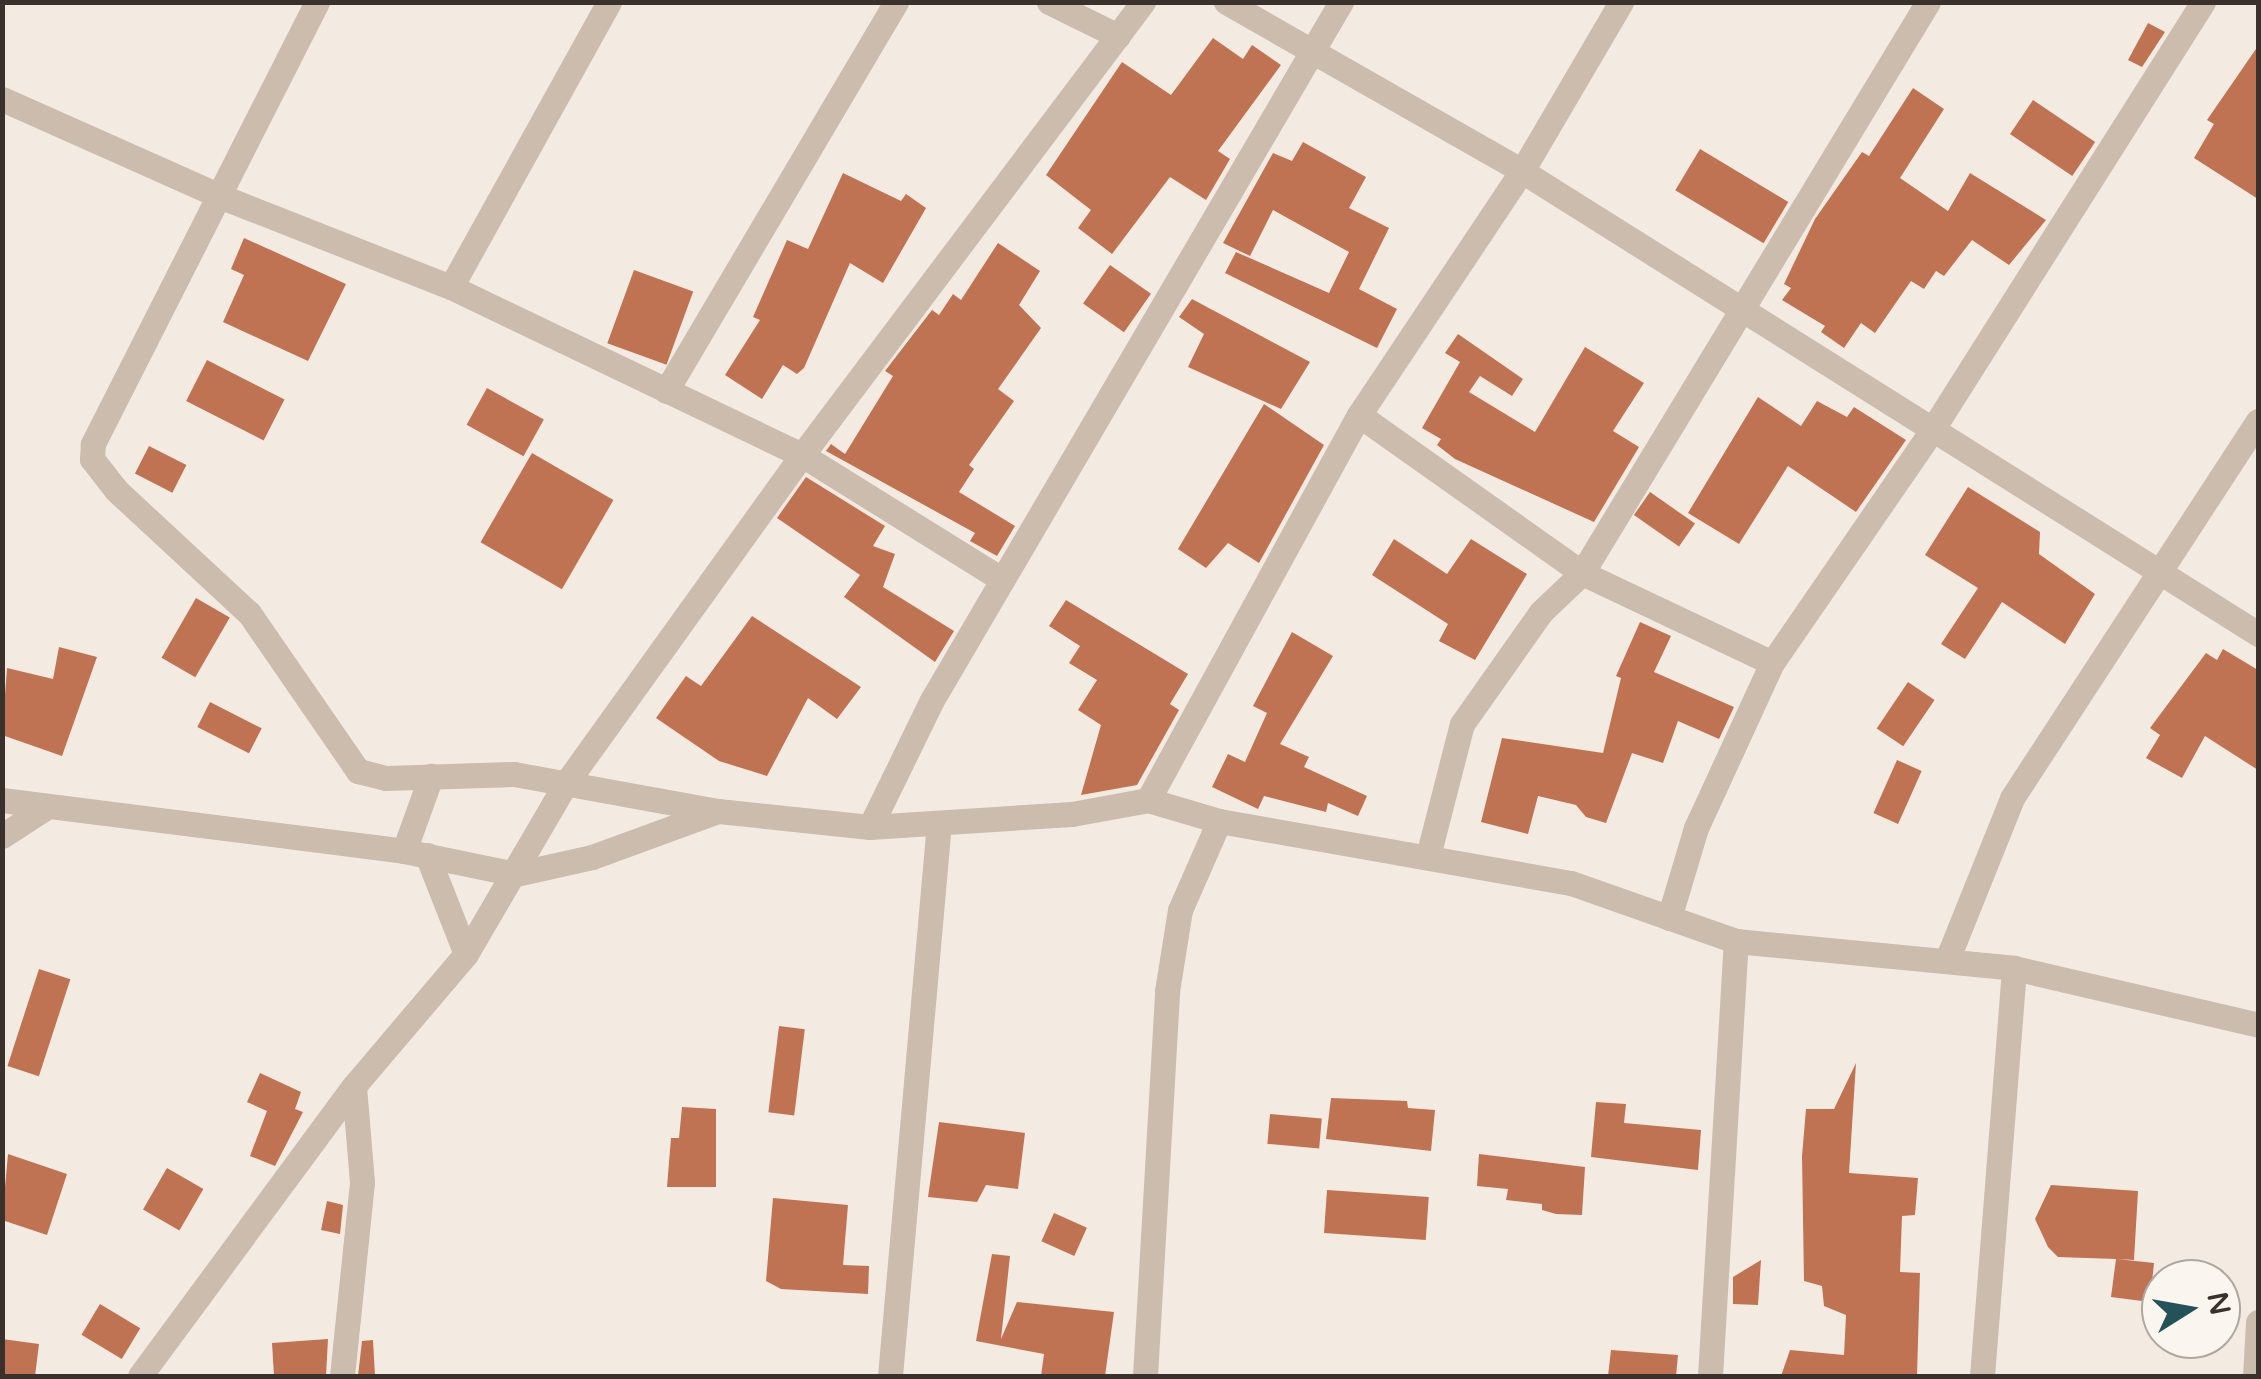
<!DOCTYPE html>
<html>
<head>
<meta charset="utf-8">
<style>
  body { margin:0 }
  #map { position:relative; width:2261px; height:1379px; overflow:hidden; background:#f3ebe2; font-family:"Varela Round",sans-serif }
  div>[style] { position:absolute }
  .building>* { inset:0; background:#bf7353; transform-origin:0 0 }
  .minor>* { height:25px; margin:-12.5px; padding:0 12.5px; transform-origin:12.5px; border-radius:12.5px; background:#cbbcae }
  span { translate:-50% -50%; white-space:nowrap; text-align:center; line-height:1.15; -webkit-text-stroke:10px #faf5ee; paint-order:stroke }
  .frame { position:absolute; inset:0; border:5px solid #3a312c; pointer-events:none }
  .north { position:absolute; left:2141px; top:1259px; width:100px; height:100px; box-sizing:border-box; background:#faf5ee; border:2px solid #ada7a0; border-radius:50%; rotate:79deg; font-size:28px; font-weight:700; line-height:40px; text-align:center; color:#3a312c }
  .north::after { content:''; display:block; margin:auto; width:35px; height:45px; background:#235359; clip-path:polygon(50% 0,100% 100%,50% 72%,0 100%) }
</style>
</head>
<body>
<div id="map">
  <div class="building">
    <i style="clip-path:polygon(2148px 23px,2165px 32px,2142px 67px,2128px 60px)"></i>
    <i style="clip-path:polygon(1213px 38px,1243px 59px,1252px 45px,1281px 65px,1218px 151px,1230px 159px,1206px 200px,1170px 177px,1112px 254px,1078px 228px,1091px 210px,1046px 175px,1122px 62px,1171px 95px)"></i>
    <i style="clip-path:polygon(2258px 46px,2258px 199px,2194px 158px,2214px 124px,2207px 120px)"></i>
    <i style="clip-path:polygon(1913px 88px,1944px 109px,1900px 178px,1948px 211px,1970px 173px,2046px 220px,2009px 265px,1972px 240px,1944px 276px,1936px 271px,1924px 289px,1911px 281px,1875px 333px,1861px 323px,1844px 348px,1821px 332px,1825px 326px,1782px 300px,1791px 288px,1784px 284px,1815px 219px,1862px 152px,1869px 156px)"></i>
    <i style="left:2033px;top:100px;width:75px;height:41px;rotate:34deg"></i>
    <i style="clip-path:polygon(1303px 142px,1366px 177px,1349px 208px,1389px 228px,1359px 289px,1397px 309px,1377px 348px,1225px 273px,1236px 252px,1329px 293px,1349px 252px,1273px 210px,1250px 256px,1223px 243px,1273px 153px,1292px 161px)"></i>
    <i style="left:1700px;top:149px;width:103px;height:48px;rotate:31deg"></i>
    <i style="clip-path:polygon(843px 173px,901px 201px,906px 194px,926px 208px,883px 283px,850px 263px,804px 368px,797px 374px,783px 365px,762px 399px,725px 375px,760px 320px,753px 317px,787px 240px,808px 249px)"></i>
    <i style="clip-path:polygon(244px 238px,346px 284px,308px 361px,223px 322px,244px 275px,231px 269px)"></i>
    <i style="clip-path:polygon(998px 243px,1040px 271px,1019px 305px,1041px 328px,998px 389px,1014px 401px,969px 465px,974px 469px,959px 492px,1015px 526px,997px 556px,970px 541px,975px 533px,826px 451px,831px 444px,845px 454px,893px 376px,885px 371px,932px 310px,939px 315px,953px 294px,961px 300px)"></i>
    <i style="left:1110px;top:265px;width:50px;height:47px;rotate:35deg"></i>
    <i style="left:634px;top:270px;width:63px;height:78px;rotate:20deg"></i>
    <i style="clip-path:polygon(1192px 299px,1310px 362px,1281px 409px,1188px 367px,1204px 334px,1179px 317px)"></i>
    <i style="clip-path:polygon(1458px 334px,1523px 379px,1512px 396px,1480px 376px,1469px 392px,1535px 432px,1585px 347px,1644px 383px,1613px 431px,1639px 447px,1594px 522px,1455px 459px,1437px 445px,1441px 439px,1422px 428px,1460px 362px,1445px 353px)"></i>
    <i style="left:207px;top:360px;width:87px;height:46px;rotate:27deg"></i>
    <i style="left:487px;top:388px;width:65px;height:42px;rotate:29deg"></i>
    <i style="clip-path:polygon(1758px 397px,1801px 426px,1817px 401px,1847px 417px,1854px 407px,1906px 440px,1856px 512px,1788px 466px,1739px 544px,1688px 513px)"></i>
    <i style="clip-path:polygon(1264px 404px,1324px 445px,1259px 563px,1228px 543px,1206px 568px,1178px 549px)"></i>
    <i style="left:149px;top:446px;width:42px;height:31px;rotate:27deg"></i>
    <i style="left:532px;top:453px;width:94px;height:103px;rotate:30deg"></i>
    <i style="clip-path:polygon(806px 477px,885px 526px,873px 546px,895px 554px,883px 587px,954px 631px,935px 662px,844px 597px,860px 575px,777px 518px)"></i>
    <i style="clip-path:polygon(1968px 487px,2040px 532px,2039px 554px,2095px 594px,2065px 644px,2002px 602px,1965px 659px,1941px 644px,1978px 588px,1925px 555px)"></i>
    <i style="left:1650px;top:492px;width:55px;height:28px;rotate:35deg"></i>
    <i style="clip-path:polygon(1394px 539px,1447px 574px,1471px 539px,1527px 574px,1475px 660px,1439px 641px,1448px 624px,1372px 575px)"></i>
    <i style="left:196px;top:598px;width:39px;height:69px;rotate:30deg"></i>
    <i style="clip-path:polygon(1066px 600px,1188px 674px,1170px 704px,1179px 710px,1137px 785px,1081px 795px,1101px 725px,1078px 710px,1097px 680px,1069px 663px,1080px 646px,1049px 626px)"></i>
    <i style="clip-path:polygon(752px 616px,861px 687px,837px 719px,808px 698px,767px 776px,719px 761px,656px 718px,686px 676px,701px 686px)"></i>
    <i style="clip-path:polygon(1640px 622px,1671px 636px,1654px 672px,1734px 707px,1719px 739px,1678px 721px,1663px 763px,1632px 753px,1606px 823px,1586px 817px,1576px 805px,1538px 796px,1528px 834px,1481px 822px,1502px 738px,1603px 753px,1621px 678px,1616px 676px)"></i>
    <i style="clip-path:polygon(1292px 632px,1333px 656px,1280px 744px,1309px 757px,1304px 767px,1367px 796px,1358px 816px,1328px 803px,1326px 812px,1264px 796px,1258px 809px,1212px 787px,1228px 754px,1245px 762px,1267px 713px,1253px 706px)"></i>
    <i style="clip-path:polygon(59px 647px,97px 657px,62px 756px,2px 735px,7px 668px,53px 679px)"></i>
    <i style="clip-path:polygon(2223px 649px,2258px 670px,2258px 770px,2205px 736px,2182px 778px,2146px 758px,2160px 735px,2150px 728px,2206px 653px,2217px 660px)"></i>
    <i style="left:1908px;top:682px;width:32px;height:56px;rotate:34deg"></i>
    <i style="left:210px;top:702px;width:58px;height:28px;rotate:27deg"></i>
    <i style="left:1897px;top:760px;width:27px;height:58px;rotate:24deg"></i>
    <i style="left:39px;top:969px;width:33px;height:102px;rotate:18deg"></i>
    <i style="left:779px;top:1026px;width:26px;height:87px;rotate:7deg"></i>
    <i style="clip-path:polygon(1856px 1063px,1849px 1173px,1918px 1178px,1915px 1215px,1902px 1216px,1900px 1272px,1920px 1273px,1917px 1376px,1781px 1376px,1790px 1350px,1844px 1355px,1846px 1315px,1824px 1306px,1822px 1286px,1804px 1281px,1802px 1156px,1806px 1109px,1834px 1109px)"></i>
    <i style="clip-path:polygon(260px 1073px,301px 1092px,295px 1109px,303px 1112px,275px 1166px,250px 1156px,267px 1111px,247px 1102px)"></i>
    <i style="clip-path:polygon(1331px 1098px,1407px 1101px,1408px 1108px,1435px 1110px,1431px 1151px,1326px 1139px)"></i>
    <i style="clip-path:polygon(1596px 1102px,1626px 1104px,1624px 1123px,1701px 1130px,1698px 1170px,1591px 1157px)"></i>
    <i style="clip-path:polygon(682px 1107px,716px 1109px,716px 1187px,667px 1187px,671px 1138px,679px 1138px)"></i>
    <i style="left:1270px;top:1114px;width:52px;height:30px;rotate:5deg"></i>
    <i style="clip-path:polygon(939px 1122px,1025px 1133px,1018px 1189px,986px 1185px,977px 1202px,928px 1197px)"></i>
    <i style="clip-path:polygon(8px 1154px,67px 1174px,47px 1235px,2px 1220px)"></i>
    <i style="clip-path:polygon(1479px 1154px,1585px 1167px,1582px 1215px,1556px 1214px,1542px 1210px,1542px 1204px,1506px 1200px,1508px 1189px,1477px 1186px)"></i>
    <i style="left:167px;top:1168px;width:42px;height:48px;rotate:30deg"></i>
    <i style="clip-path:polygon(2051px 1185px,2138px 1191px,2134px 1260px,2117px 1259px,2154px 1263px,2150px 1302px,2111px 1297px,2116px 1259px,2058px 1257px,2048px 1247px,2035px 1219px)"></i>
    <i style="left:1327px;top:1190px;width:102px;height:43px;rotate:4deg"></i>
    <i style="clip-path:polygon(773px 1198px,848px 1205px,843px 1265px,869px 1266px,868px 1294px,781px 1289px,766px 1281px)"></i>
    <i style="clip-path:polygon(327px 1201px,343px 1205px,340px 1234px,321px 1230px)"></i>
    <i style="left:1054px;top:1213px;width:36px;height:31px;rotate:24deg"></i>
    <i style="clip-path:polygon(992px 1254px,1010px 1256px,1001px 1339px,1017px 1302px,1114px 1312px,1105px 1376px,1041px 1376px,1044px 1354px,976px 1341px)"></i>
    <i style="clip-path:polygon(1761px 1260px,1758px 1305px,1733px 1304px,1733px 1277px)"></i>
    <i style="left:100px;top:1304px;width:47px;height:36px;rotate:31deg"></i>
    <i style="clip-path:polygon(2px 1339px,39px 1344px,35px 1376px,2px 1376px)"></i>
    <i style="clip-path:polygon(328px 1339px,326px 1376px,274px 1376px,272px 1343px)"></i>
    <i style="clip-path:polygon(373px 1340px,375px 1376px,358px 1376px,362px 1341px)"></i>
    <i style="clip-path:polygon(1611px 1350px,1678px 1355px,1676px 1376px,1608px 1376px)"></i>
  </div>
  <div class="minor">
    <i style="left:317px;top:2px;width:496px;rotate:116.9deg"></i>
    <i style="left:93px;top:444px;width:15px;rotate:94deg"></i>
    <i style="left:92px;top:459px;width:39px;rotate:52deg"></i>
    <i style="left:116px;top:490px;width:181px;rotate:42.8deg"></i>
    <i style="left:249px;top:613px;width:192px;rotate:55.4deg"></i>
    <i style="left:358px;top:771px;width:29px;rotate:14deg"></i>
    <i style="left:386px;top:778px;width:128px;rotate:-1.8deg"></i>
    <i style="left:514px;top:774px;width:207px;rotate:10.3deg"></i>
    <i style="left:718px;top:811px;width:153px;rotate:6deg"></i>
    <i style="left:870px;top:827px;width:202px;rotate:-3.7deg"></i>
    <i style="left:1072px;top:814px;width:77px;rotate:-10.4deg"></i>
    <i style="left:1148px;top:800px;width:74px;rotate:16.5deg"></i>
    <i style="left:1219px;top:821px;width:357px;rotate:10deg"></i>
    <i style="left:1571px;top:883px;width:175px;rotate:19.4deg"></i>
    <i style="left:1736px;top:941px;width:279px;rotate:5.5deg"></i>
    <i style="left:2014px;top:968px;width:251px;rotate:13.1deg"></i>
    <i style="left:1049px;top:2px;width:77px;rotate:26.2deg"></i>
    <i style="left:1226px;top:2px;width:341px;rotate:29.7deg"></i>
    <i style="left:1522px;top:171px;width:870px;rotate:32.17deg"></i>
    <i style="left:2px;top:99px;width:241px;rotate:24deg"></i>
    <i style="left:222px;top:197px;width:246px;rotate:21.5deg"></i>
    <i style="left:451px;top:287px;width:389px;rotate:25.6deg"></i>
    <i style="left:802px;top:455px;width:234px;rotate:31.9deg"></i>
    <i style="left:451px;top:287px;width:326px;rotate:-61deg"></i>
    <i style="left:666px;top:391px;width:452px;rotate:-59.4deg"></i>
    <i style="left:1359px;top:415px;width:273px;rotate:35.3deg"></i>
    <i style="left:1582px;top:573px;width:210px;rotate:25.3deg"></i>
    <i style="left:2px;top:800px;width:405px;rotate:7.2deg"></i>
    <i style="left:404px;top:851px;width:114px;rotate:11.6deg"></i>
    <i style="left:516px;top:874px;width:78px;rotate:-12.6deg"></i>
    <i style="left:592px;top:857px;width:134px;rotate:-20.1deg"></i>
    <i style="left:1148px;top:800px;width:439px;rotate:-61.3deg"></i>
    <i style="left:1359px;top:415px;width:293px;rotate:-56.3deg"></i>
    <i style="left:1522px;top:171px;width:196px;rotate:-59.6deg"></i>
    <i style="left:870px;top:827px;width:141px;rotate:-64deg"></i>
    <i style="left:932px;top:700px;width:809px;rotate:-59.63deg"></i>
    <i style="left:2px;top:836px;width:55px;rotate:-33.1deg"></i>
    <i style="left:404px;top:851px;width:80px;rotate:-70.2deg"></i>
    <i style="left:427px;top:855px;width:106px;rotate:68.5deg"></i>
    <i style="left:1428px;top:856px;width:136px;rotate:-75.6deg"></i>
    <i style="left:1462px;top:724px;width:137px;rotate:-54.8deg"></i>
    <i style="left:1541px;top:612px;width:57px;rotate:-43.6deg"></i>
    <i style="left:1582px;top:573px;width:668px;rotate:-58.79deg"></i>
    <i style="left:1669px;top:918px;width:94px;rotate:-73.3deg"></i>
    <i style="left:1696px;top:828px;width:182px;rotate:-65.3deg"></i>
    <i style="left:1772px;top:663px;width:286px;rotate:-55.5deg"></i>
    <i style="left:1934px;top:427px;width:503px;rotate:-57.67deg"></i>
    <i style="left:1947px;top:960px;width:175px;rotate:-68.1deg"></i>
    <i style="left:2012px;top:798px;width:450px;rotate:-56.9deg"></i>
    <i style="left:140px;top:1376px;width:360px;rotate:-53.6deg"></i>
    <i style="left:354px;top:1086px;width:173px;rotate:-49.7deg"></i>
    <i style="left:466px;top:954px;width:194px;rotate:-59.7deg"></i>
    <i style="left:564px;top:786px;width:408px;rotate:-54.3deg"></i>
    <i style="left:802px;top:455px;width:567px;rotate:-53.03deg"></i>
    <i style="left:342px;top:1376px;width:195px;rotate:-84.1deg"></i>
    <i style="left:362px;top:1182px;width:96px;rotate:-94.8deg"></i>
    <i style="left:890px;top:1376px;width:555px;rotate:-84.94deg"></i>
    <i style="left:1145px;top:1376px;width:386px;rotate:-86.7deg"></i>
    <i style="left:1167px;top:991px;width:82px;rotate:-80.9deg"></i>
    <i style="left:1180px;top:910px;width:97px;rotate:-66.3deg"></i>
    <i style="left:1710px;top:1376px;width:436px;rotate:-86.6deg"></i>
    <i style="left:1982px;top:1376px;width:409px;rotate:-85.5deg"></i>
    <i style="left:2255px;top:1376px;width:54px;rotate:-86.8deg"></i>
  </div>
  <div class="frame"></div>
  <div class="north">N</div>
</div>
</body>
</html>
